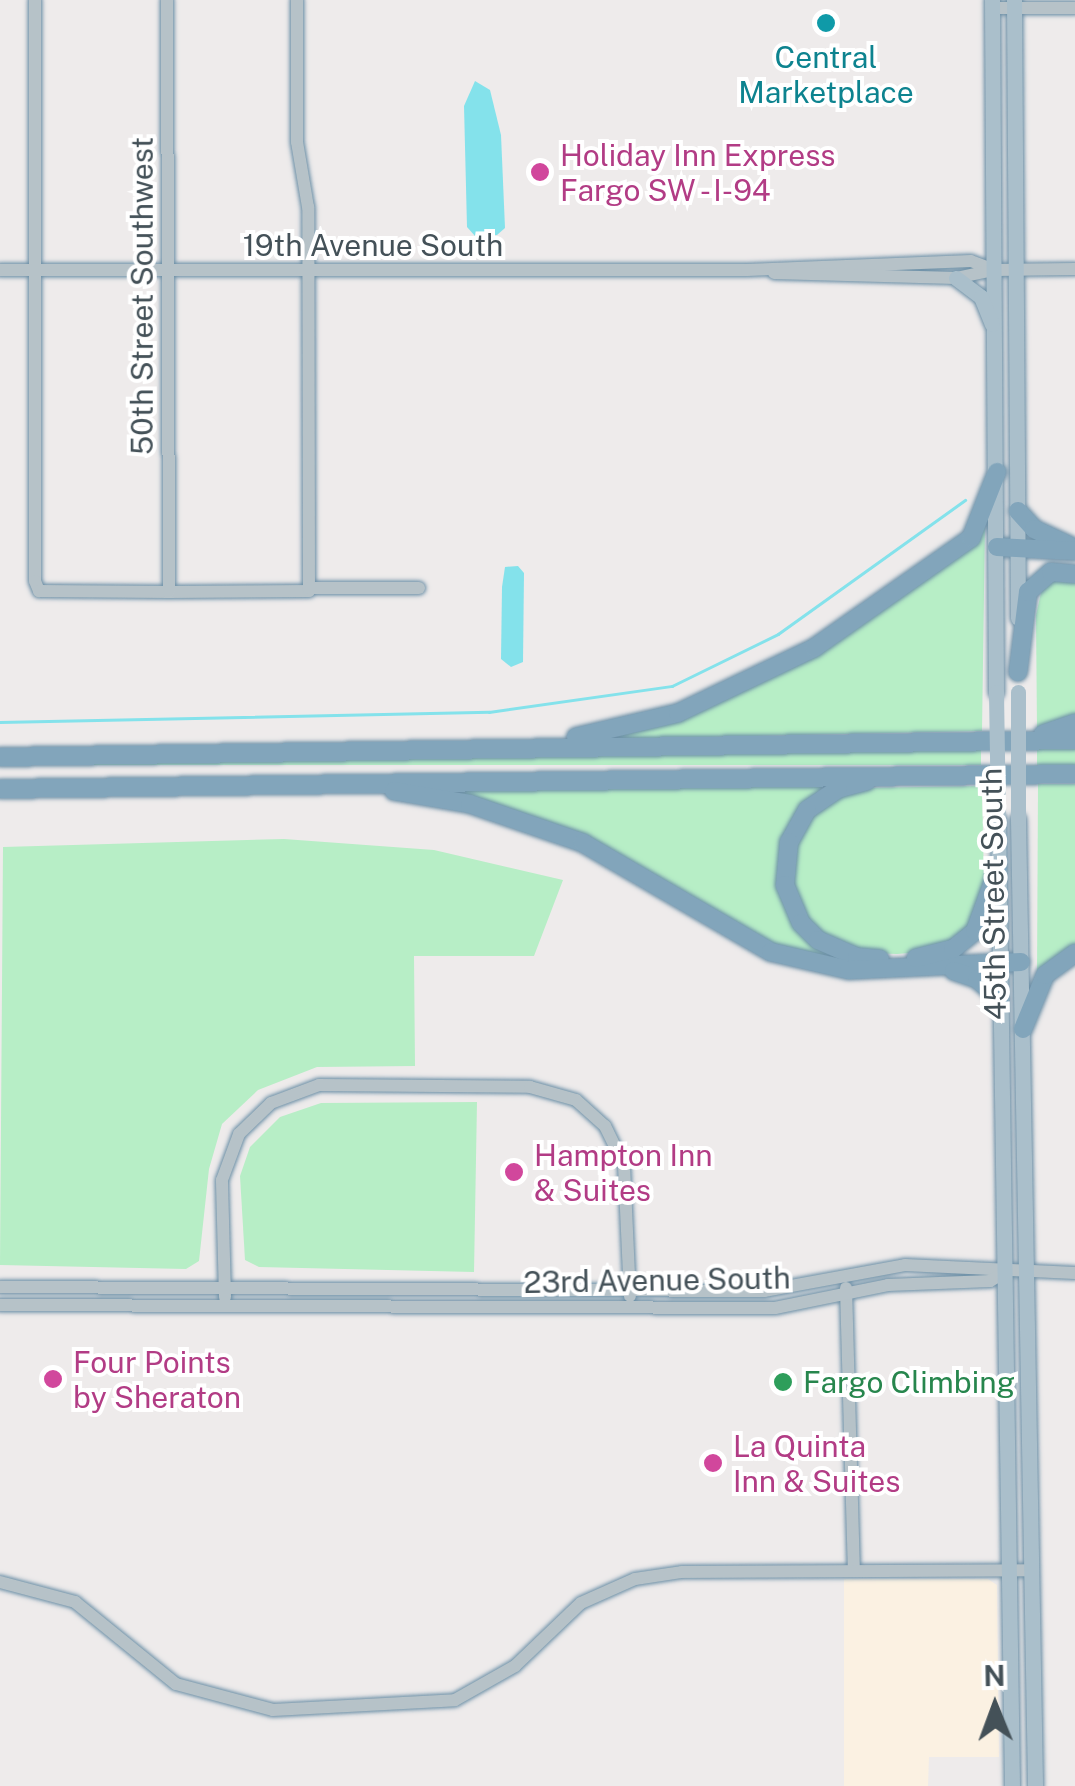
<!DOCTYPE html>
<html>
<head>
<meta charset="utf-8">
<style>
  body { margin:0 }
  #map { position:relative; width:1075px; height:1786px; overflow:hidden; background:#eeebeb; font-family:"Public Sans",sans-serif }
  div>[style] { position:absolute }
  .commercial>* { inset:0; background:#fbf1e2 }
  .green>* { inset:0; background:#b7eec6; transform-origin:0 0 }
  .water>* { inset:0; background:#84e2eb }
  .stream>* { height:2.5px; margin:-1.25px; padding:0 1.25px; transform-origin:1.25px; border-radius:1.25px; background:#84e2eb }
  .roads { filter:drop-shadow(0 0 2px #6d90a7) drop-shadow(0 0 2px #6d90a7) }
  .minor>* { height:12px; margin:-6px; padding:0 6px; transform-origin:6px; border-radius:6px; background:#b6c2c8 }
  .major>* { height:15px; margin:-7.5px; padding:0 7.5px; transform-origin:7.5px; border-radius:7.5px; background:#aabfcb }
  .highway>* { height:18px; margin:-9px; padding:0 9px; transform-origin:9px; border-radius:9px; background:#82a5bb }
  .major-bridge>* { height:15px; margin:-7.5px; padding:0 7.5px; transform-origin:7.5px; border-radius:7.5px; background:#aabfcb }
  .dots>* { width:28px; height:28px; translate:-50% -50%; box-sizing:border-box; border:5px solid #fff; border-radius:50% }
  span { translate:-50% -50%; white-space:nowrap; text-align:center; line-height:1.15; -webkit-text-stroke:8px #fff; paint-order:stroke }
  .culture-label { font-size:30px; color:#0d838f }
  .hotel-label { font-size:30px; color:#b23c85 }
  .left { translate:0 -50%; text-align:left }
  .street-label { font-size:30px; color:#445158 }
  .leisure-label { font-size:30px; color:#27864d }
  .north { position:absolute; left:945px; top:1656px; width:100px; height:100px; -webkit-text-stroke:8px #fff; paint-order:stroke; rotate:359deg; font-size:28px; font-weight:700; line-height:40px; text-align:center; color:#445158 }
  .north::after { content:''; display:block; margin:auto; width:35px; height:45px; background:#445158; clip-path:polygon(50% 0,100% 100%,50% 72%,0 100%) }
</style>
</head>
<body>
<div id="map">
  <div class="commercial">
    <i style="clip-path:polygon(844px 1579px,988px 1579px,997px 1585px,999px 1757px,929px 1757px,928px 1786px,844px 1786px)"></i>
  </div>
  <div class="green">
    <i style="clip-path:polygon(985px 524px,982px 731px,616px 739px,615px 733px,723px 701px,799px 663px)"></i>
    <i style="clip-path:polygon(1052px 579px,1075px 579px,1075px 719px,1037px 729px,1036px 615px,1043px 584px)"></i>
    <i style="left:1037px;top:747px;width:38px;height:18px"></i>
    <i style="left:981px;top:748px;width:17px;height:981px;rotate:90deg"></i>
    <i style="clip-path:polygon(825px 784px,789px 824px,780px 885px,837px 963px,770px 946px,681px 894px,454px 796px,453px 788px)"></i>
    <i style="clip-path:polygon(1038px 784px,1075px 784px,1075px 946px,1037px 976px)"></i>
    <i style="clip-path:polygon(982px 786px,984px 883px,972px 928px,933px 951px,897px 954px,871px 953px,817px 932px,799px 906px,789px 864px,808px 816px,856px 788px)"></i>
    <i style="clip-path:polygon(284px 839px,434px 850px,563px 880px,534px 956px,414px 956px,415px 1066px,317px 1067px,258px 1090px,222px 1124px,209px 1169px,199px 1261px,186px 1269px,0 1265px,3px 847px)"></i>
    <i style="clip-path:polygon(477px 1102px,474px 1272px,259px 1267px,245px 1260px,240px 1176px,250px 1147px,280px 1117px,321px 1103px)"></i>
  </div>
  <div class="water">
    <i style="clip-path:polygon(475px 81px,490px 90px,501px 135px,505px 228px,497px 235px,475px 236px,467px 227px,464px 106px)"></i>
    <i style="clip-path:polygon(518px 566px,524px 573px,523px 662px,511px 667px,501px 659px,502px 587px,505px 567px)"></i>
  </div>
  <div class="stream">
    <i style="left:0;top:722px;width:489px;rotate:-1.2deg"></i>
    <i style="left:489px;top:712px;width:185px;rotate:-8.1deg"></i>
    <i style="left:672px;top:686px;width:118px;rotate:-26.1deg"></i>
    <i style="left:778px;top:634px;width:230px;rotate:-35.6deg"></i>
  </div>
  <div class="roads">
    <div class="minor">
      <i style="left:35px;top:0;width:581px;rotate:90deg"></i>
      <i style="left:35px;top:581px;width:11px;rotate:68deg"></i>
      <i style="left:39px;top:591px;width:130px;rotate:0.4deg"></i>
      <i style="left:169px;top:592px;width:140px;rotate:-0.4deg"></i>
      <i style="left:309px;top:591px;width:384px;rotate:-90.1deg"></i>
      <i style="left:308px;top:207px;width:66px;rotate:-99.6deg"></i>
      <i style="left:297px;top:142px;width:142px;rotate:-90deg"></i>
      <i style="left:167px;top:0;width:592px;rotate:89.81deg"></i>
      <i style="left:992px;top:8px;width:83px"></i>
      <i style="left:0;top:270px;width:747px"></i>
      <i style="left:747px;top:270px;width:224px;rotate:-2.3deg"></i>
      <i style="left:971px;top:261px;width:26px;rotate:21deg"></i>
      <i style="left:774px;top:273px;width:182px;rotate:1.6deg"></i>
      <i style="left:956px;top:278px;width:40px;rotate:-12deg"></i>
      <i style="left:995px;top:270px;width:80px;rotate:-0.7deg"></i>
      <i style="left:309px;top:588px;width:110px"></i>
      <i style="left:0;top:1287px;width:764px;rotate:0.3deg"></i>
      <i style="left:764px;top:1291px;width:143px;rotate:-10.4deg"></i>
      <i style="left:905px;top:1265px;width:170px;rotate:2.7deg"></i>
      <i style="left:846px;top:1288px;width:282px;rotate:88.4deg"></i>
      <i style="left:225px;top:1297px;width:117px;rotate:-91.5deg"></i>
      <i style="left:222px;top:1180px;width:49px;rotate:-69.7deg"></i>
      <i style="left:239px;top:1134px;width:45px;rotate:-44.1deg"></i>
      <i style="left:271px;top:1103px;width:51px;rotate:-20.6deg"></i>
      <i style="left:319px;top:1085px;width:211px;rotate:0.5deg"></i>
      <i style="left:530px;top:1087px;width:48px;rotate:15.8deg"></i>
      <i style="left:576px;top:1100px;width:39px;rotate:42deg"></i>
      <i style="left:605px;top:1126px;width:43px;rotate:64deg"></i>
      <i style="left:624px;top:1165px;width:131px;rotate:87.4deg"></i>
      <i style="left:0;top:1305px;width:775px;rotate:0.22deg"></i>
      <i style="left:775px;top:1308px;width:115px;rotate:-11.5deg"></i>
      <i style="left:888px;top:1285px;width:102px;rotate:-2.2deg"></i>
      <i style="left:990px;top:1281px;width:17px;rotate:-31deg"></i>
      <i style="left:0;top:1582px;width:78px;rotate:14.9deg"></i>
      <i style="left:75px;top:1602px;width:130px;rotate:39.1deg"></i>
      <i style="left:176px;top:1684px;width:100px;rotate:15deg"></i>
      <i style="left:273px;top:1710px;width:182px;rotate:-3.1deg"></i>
      <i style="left:455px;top:1700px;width:69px;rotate:-29.5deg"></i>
      <i style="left:515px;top:1666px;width:91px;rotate:-43.7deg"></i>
      <i style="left:581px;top:1603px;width:59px;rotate:-24deg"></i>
      <i style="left:635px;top:1579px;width:48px;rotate:-8.5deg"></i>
      <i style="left:682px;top:1572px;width:350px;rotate:-0.3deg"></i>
    </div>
    <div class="major">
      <i style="left:992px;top:0;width:692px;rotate:89.67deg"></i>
      <i style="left:1014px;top:0;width:618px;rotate:89.63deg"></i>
      <i style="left:956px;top:278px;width:31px;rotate:37deg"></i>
      <i style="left:981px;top:297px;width:29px;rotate:68deg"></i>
      <i style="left:998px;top:819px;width:967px;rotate:89.17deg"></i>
      <i style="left:1018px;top:819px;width:967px;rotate:88.99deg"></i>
    </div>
    <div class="highway">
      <i style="left:1018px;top:511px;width:24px;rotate:48deg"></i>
      <i style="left:1034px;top:529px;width:40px;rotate:25deg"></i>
      <i style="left:997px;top:547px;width:78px;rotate:2.9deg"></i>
      <i style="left:1018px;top:672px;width:81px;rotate:-82.9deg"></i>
      <i style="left:1028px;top:592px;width:30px;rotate:-41deg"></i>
      <i style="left:1051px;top:572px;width:24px;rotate:5deg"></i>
      <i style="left:1043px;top:734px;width:34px;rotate:-19deg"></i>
      <i style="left:576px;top:737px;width:105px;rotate:-13.2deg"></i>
      <i style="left:678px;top:713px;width:151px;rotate:-25.5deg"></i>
      <i style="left:814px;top:648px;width:192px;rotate:-35deg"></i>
      <i style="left:971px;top:538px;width:71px;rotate:-68.5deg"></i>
      <i style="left:0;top:757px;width:1075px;rotate:-0.91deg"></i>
      <i style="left:867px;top:781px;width:30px;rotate:165deg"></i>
      <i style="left:838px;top:789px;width:37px;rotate:146deg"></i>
      <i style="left:807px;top:810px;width:37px;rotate:119deg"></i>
      <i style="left:789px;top:842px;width:43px;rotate:95.3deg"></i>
      <i style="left:785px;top:885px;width:41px;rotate:67.2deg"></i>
      <i style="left:801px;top:923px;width:24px;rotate:45deg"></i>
      <i style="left:818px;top:940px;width:43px;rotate:23.6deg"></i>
      <i style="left:857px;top:957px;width:23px;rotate:5deg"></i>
      <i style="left:0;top:789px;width:1075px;rotate:-0.8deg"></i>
      <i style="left:394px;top:791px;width:77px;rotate:9.7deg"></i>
      <i style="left:470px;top:804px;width:120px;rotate:19deg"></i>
      <i style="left:583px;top:843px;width:217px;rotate:30.1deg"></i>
      <i style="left:771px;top:952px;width:80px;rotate:13deg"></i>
      <i style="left:849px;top:970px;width:172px;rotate:-2.7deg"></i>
      <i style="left:916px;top:958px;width:38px;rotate:-14deg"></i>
      <i style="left:953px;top:949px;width:28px;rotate:-39deg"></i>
      <i style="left:975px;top:931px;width:67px;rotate:-69.9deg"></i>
      <i style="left:954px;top:971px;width:24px;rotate:19deg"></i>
      <i style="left:977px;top:979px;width:30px;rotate:41deg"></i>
      <i style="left:1023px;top:1029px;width:58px;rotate:-67.8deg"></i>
      <i style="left:1045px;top:975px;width:37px;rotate:-36deg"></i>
    </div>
  </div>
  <div class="major-bridge">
    <i style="left:996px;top:692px;width:127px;rotate:89.1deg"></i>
    <i style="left:1018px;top:692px;width:127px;rotate:90deg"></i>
  </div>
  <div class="dots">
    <i style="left:826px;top:23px;background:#0f9aa8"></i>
    <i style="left:540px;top:172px;background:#d1479c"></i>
    <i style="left:514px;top:1172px;background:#d1479c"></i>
    <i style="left:53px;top:1379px;background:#d1479c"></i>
    <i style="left:783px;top:1382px;background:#2e9e5b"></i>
    <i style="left:713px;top:1463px;background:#d1479c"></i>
  </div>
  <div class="culture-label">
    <span style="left:826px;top:74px">Central<br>Marketplace</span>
  </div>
  <div class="hotel-label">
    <span class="left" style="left:560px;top:172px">Holiday Inn Express<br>Fargo SW - I-94</span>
    <span class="left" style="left:534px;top:1172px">Hampton Inn<br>&amp; Suites</span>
    <span class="left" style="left:73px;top:1379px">Four Points<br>by Sheraton</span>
    <span class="left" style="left:733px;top:1463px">La Quinta<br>Inn &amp; Suites</span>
  </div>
  <div class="street-label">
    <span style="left:373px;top:245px">19th Avenue South</span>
    <span style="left:142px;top:296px;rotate:-90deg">50th Street Southwest</span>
    <span style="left:993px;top:894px;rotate:-91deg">45th Street South</span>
    <span style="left:657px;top:1280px;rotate:-1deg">23rd Avenue South</span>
  </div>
  <div class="leisure-label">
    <span class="left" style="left:803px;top:1382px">Fargo Climbing</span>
  </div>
  <div class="north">N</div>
</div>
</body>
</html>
